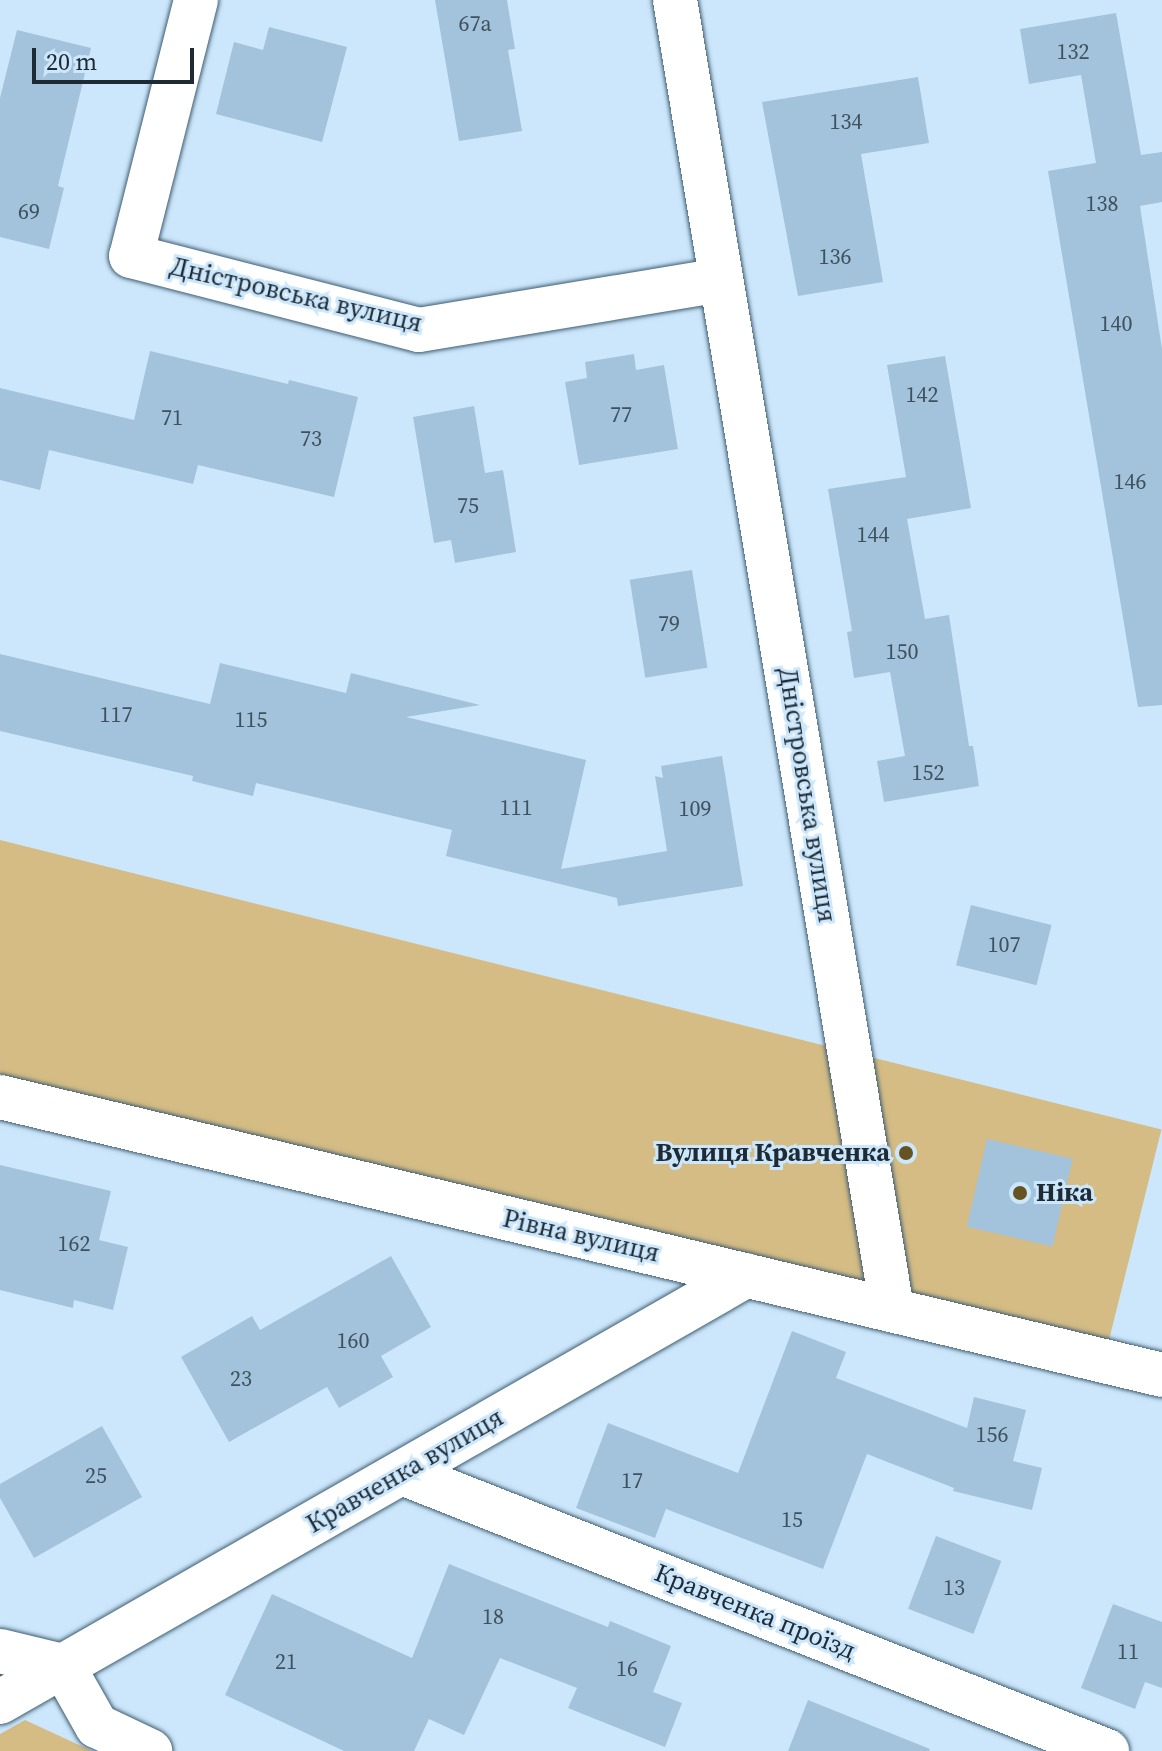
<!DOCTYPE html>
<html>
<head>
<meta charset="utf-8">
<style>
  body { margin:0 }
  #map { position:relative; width:1162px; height:1751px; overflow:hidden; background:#cce7fb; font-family:"Source Serif 4",serif }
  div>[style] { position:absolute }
  .green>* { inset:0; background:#d4bc84; transform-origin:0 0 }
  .building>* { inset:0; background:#a2c3db; transform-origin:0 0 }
  .roads { filter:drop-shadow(0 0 2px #3f5d73) drop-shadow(0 0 2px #3f5d73) }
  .minor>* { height:44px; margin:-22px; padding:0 22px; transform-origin:22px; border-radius:22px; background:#fff }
  .dots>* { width:22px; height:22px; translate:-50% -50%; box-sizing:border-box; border:4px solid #cce7fb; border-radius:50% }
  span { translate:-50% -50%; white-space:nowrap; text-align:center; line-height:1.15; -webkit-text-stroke:6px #cce7fb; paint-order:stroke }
  .number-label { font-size:22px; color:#3f515e }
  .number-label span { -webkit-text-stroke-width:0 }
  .street-label { font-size:26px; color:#1e2b34 }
  .poi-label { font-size:26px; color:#1e2b34; font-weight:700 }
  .right { translate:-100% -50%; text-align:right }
  .left { translate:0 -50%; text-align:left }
  .scale { position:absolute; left:32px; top:48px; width:162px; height:36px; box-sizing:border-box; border:4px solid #1e2b34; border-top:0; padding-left:10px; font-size:24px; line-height:28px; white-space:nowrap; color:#1e2b34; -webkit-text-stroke:6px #cce7fb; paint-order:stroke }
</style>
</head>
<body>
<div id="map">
  <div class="green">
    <i style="left:0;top:840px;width:1197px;height:246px;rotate:14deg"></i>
    <i style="clip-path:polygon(25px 1720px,92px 1751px,0 1751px,0 1734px)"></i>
  </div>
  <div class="building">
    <i style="clip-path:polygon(435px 0,507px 0,515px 49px,508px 50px,522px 131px,459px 141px)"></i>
    <i style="clip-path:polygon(1116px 13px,1141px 155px,1162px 152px,1162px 202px,1140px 206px,1162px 349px,1162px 705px,1138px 707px,1048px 171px,1096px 163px,1081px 75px,1029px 84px,1020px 29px)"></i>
    <i style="clip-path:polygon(269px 27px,347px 47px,322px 142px,216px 114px,234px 42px,263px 50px)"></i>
    <i style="clip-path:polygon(17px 30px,91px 48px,58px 186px,64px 188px,49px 249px,0 237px,0 98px)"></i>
    <i style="clip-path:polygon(918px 77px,929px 143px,861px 154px,883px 282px,798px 296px,762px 102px)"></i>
    <i style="clip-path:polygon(150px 351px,288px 384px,289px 380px,358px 397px,334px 497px,198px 465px,193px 484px,49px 450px,40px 490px,0 480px,0 388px,134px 420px)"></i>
    <i style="clip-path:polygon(634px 354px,636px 370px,664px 365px,678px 449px,579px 465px,565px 382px,587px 378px,585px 362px)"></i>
    <i style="clip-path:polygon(945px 356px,971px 508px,907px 519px,925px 619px,949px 615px,969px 746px,973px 746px,979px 786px,884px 802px,877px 761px,905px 756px,890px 672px,854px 678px,847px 632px,852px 631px,828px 489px,906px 477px,887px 365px)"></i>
    <i style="clip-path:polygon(474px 406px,485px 473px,503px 470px,516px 552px,455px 563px,451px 540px,434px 543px,413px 417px)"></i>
    <i style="left:692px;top:570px;width:99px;height:63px;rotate:81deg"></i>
    <i style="clip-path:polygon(0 654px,210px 704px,220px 663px,346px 693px,351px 673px,480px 705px,406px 717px,586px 760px,561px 869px,667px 851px,655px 776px,663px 778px,661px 766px,722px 756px,743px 886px,618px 906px,617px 898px,446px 856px,452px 830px,256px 783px,253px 796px,192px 781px,193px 776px,0 731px)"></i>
    <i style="left:971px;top:905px;width:83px;height:62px;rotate:14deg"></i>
    <i style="left:987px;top:1139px;width:88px;height:90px;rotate:13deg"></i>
    <i style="clip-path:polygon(0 1165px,111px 1191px,99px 1240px,128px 1247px,113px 1310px,74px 1300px,73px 1308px,0 1290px)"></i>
    <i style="clip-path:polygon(391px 1256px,431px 1327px,381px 1356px,393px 1377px,339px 1408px,327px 1387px,229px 1442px,181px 1357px,252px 1316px,260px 1330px)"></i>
    <i style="clip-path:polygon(792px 1331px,846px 1352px,836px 1378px,967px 1428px,974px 1397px,1026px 1410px,1013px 1461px,1042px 1468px,1032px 1510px,953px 1491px,954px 1488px,867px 1454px,823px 1569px,666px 1509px,655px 1538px,576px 1508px,608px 1423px,738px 1473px)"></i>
    <i style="clip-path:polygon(102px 1426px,142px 1497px,34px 1558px,0 1498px,0 1484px)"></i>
    <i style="left:936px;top:1536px;width:70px;height:78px;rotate:21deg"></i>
    <i style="clip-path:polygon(449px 1564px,608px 1627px,610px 1621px,671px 1646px,653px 1692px,682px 1703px,665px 1747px,568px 1708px,577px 1688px,500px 1658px,464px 1735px,429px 1719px,414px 1751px,344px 1751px,225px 1695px,272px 1594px,412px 1658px)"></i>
    <i style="clip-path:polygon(1113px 1604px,1162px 1622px,1162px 1688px,1145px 1682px,1135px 1709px,1081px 1688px)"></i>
    <i style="clip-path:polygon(808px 1700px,930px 1749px,929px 1751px,788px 1751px)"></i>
  </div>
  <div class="roads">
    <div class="minor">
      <i style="left:196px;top:0;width:264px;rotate:104.2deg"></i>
      <i style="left:131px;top:256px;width:297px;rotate:14.4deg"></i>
      <i style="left:419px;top:330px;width:306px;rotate:-9.4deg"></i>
      <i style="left:675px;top:0;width:1328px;rotate:80.59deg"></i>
      <i style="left:0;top:1097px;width:1195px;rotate:13.45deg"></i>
      <i style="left:402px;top:1473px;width:758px;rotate:21.52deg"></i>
      <i style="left:0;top:1651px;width:65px;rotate:13.4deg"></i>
      <i style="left:63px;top:1666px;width:69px;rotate:60.5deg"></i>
      <i style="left:97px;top:1726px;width:59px;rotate:25.3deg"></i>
      <i style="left:0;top:1702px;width:860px;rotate:-29.75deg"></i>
    </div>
  </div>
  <div class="dots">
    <i style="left:906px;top:1153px;background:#675321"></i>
    <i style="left:1020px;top:1193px;background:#675321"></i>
  </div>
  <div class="number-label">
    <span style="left:475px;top:24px">67а</span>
    <span style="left:1073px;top:52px">132</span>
    <span style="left:846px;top:122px">134</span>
    <span style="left:1102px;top:204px">138</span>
    <span style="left:29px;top:212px">69</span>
    <span style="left:835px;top:257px">136</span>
    <span style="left:1116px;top:324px">140</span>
    <span style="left:922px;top:395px">142</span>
    <span style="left:621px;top:415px">77</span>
    <span style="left:172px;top:418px">71</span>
    <span style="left:311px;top:439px">73</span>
    <span style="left:1130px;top:482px">146</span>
    <span style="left:468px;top:506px">75</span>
    <span style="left:873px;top:535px">144</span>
    <span style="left:669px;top:624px">79</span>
    <span style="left:902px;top:652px">150</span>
    <span style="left:116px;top:715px">117</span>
    <span style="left:251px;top:720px">115</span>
    <span style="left:928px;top:773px">152</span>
    <span style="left:516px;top:808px">111</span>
    <span style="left:695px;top:809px">109</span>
    <span style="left:1004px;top:945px">107</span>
    <span style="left:74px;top:1244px">162</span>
    <span style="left:353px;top:1341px">160</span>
    <span style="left:241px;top:1379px">23</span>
    <span style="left:992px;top:1435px">156</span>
    <span style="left:96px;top:1476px">25</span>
    <span style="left:632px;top:1481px">17</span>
    <span style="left:792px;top:1520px">15</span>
    <span style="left:954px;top:1588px">13</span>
    <span style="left:493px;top:1617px">18</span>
    <span style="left:1128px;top:1652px">11</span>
    <span style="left:286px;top:1662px">21</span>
    <span style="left:627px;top:1669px">16</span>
  </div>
  <div class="street-label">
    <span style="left:296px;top:295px;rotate:13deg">Дністровська вулиця</span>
    <span style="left:807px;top:795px;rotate:81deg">Дністровська вулиця</span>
    <span style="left:581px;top:1236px;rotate:13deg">Рівна вулиця</span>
    <span style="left:405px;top:1471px;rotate:-30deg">Кравченка вулиця</span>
    <span style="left:755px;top:1612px;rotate:22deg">Кравченка проїзд</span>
  </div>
  <div class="poi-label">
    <span class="right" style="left:890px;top:1153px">Вулиця Кравченка</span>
    <span class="left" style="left:1036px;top:1193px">Ніка</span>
  </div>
  <div class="scale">20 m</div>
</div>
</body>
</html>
